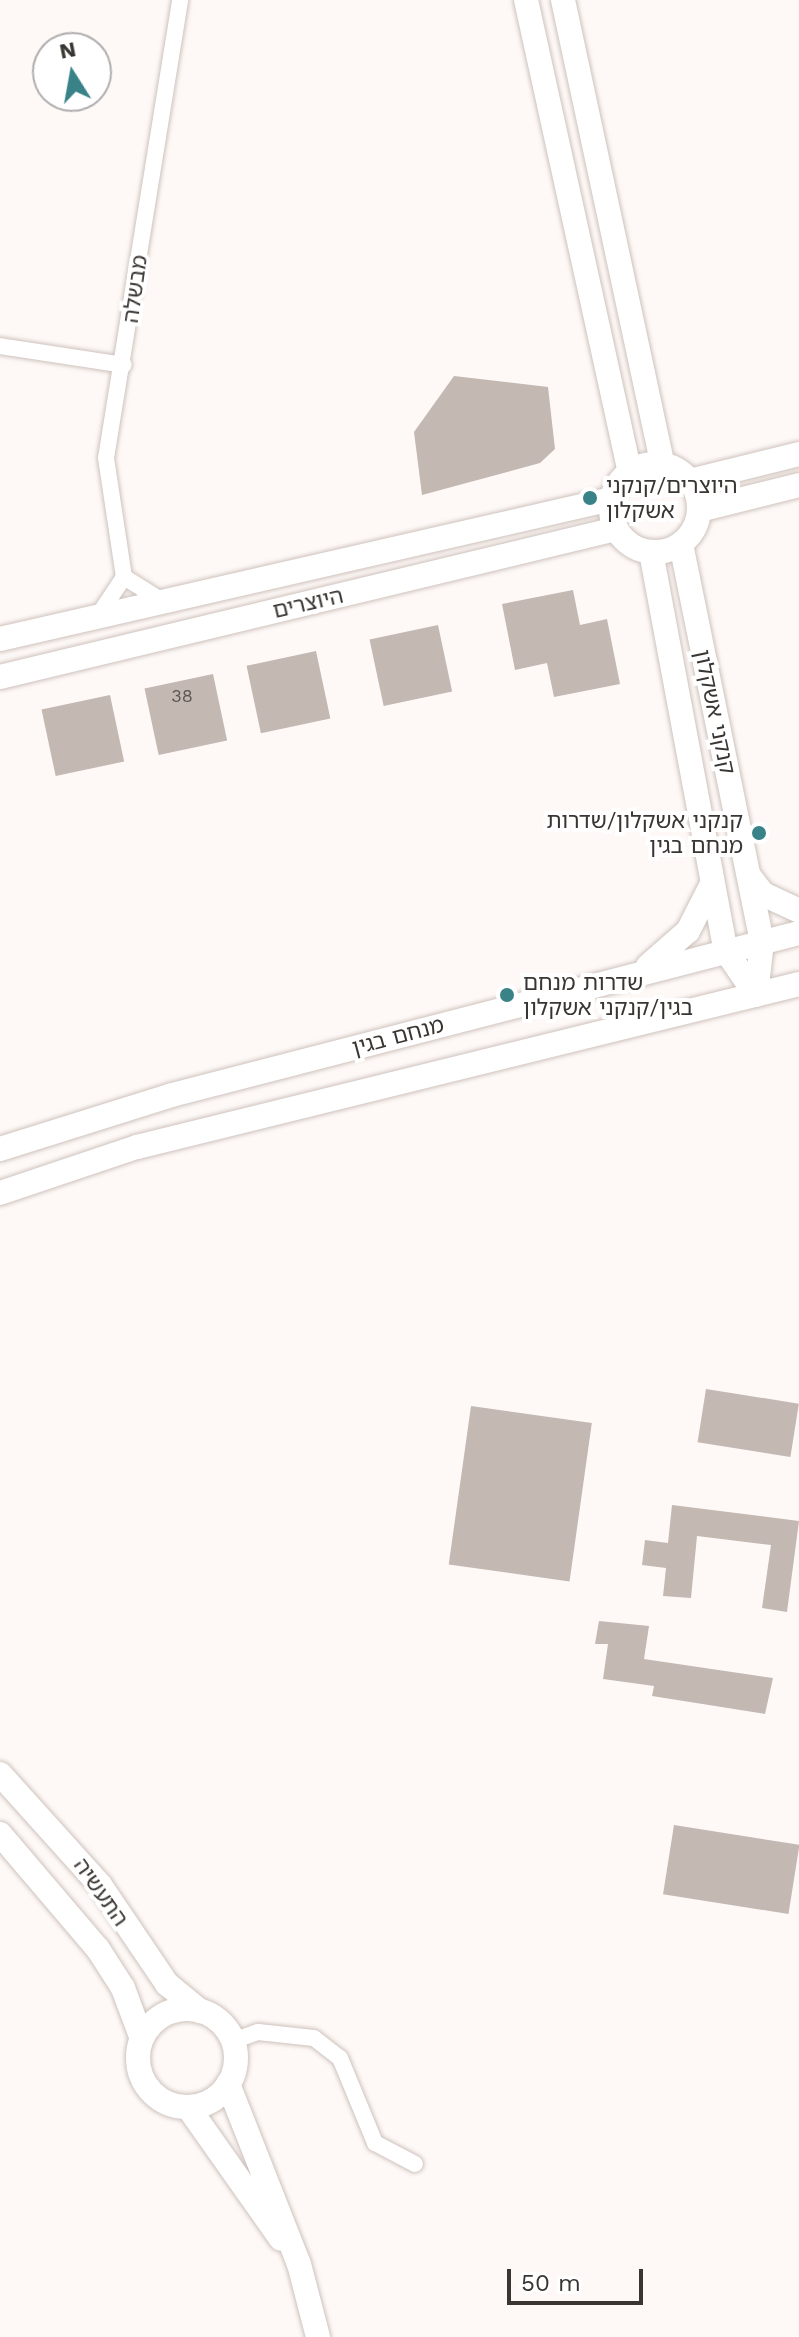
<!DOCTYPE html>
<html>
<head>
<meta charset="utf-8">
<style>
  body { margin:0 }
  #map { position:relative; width:799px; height:2337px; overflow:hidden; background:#fef9f7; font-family:"Work Sans","Noto Sans Hebrew",sans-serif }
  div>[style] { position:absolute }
  .building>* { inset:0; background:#c3b8b2; transform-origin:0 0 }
  .roads { filter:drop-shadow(0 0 2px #cec2bc) drop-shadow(0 0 2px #cec2bc) }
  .street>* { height:16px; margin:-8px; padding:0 8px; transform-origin:8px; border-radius:8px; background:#fff }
  .secondary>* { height:24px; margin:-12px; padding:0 12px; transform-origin:12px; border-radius:12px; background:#fff }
  .secondary>.ring { margin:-12px; padding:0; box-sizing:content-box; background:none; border:24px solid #fff; border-radius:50% }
  .dots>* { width:22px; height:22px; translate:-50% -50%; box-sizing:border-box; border:4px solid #fff; border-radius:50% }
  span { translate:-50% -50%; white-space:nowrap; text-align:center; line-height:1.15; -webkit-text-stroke:8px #fff; paint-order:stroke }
  .number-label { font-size:18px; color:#5c5652 }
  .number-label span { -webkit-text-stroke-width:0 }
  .street-label { font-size:22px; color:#393532 }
  .poi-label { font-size:22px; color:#393532 }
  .left { translate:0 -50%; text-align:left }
  .right { translate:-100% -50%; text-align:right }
  .north { position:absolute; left:32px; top:32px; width:80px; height:80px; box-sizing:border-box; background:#fff; border:2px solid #b0aead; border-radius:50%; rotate:349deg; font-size:22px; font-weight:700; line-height:32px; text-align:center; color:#393532 }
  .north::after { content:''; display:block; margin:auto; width:28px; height:36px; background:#398287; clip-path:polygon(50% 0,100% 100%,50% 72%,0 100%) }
  .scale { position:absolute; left:507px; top:2269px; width:136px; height:36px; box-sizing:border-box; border:4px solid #393532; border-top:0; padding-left:10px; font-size:24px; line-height:28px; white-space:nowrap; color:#393532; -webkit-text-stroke:6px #fff; paint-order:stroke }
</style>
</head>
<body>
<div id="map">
  <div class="building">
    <i style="clip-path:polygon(454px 376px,548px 387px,555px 449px,540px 463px,422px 495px,414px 432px)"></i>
    <i style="clip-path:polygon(573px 590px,580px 625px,607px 619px,620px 684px,554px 697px,547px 663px,515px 670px,502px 604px)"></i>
    <i style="left:438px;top:625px;width:68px;height:70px;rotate:78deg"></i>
    <i style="left:316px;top:651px;width:69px;height:71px;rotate:78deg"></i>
    <i style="left:213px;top:674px;width:68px;height:70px;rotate:78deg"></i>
    <i style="left:110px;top:695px;width:68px;height:70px;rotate:78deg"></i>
    <i style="left:706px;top:1389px;width:94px;height:54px;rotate:9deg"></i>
    <i style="left:471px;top:1406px;width:122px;height:160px;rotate:8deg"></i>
    <i style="clip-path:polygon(672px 1505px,799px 1521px,787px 1612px,762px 1608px,771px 1545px,697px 1536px,691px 1598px,663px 1596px,666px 1568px,642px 1565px,645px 1540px,668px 1543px)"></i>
    <i style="clip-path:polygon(599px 1621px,649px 1626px,644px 1659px,773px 1678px,765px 1714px,652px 1696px,654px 1686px,603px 1679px,608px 1644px,595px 1644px)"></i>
    <i style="left:674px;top:1825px;width:127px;height:70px;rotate:9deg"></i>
  </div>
  <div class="roads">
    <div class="street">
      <i style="left:0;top:346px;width:125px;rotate:8.7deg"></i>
      <i style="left:124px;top:577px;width:120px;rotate:-98.6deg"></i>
      <i style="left:106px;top:458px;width:464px;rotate:-80.8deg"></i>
      <i style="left:100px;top:613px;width:43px;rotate:-56.3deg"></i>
      <i style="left:124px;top:577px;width:41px;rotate:32.2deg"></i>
      <i style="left:233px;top:2041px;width:27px;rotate:-20deg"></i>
      <i style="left:258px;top:2032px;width:56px;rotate:6.1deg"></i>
      <i style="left:314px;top:2038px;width:33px;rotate:38deg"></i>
      <i style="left:340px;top:2058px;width:92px;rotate:67.6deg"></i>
      <i style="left:375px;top:2143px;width:45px;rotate:27.7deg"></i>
    </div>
    <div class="secondary">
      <i style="left:526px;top:0;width:483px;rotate:77.6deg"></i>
      <i style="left:563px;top:0;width:476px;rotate:77.9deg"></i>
      <i class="ring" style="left:611px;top:464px;width:64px;height:64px"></i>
      <i style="left:690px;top:481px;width:112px;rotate:-13.9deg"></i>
      <i style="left:699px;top:510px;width:103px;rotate:-14deg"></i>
      <i style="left:681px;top:544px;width:406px;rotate:78.5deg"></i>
      <i style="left:762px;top:942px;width:53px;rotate:96.5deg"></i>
      <i style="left:651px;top:552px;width:406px;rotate:79.4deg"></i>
      <i style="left:726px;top:951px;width:53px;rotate:55.7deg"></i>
      <i style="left:0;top:639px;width:628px;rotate:-12.89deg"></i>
      <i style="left:0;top:677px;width:634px;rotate:-13.51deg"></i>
      <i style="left:749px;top:876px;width:23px;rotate:52deg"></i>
      <i style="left:763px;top:894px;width:40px;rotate:25deg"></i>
      <i style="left:648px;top:966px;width:53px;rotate:-41.2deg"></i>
      <i style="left:688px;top:931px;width:53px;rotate:-62.9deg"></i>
      <i style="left:0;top:1149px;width:180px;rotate:-17.4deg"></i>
      <i style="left:172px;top:1095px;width:648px;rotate:-14.49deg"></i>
      <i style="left:0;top:1193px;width:145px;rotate:-18.6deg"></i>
      <i style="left:137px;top:1147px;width:682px;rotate:-13.83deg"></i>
      <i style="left:0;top:1774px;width:149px;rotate:48deg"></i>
      <i style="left:100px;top:1885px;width:120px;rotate:55.9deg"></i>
      <i style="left:167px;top:1984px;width:43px;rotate:39.3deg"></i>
      <i style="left:0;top:1834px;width:151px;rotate:49.6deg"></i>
      <i style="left:98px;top:1949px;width:46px;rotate:57.3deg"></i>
      <i style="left:123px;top:1988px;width:54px;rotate:69.6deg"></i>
      <i class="ring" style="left:138px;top:2009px;width:74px;height:74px"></i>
      <i style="left:228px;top:2084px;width:193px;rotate:68.5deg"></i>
      <i style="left:299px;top:2264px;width:75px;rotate:75.4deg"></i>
      <i style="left:188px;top:2107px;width:161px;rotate:54.8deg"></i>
    </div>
  </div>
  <div class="dots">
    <i style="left:590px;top:498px;background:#398287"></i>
    <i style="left:759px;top:833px;background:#398287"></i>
    <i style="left:507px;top:995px;background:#398287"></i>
  </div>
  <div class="number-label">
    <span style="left:182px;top:696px">38</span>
  </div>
  <div class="street-label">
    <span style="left:135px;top:289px;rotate:-82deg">מבשלה</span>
    <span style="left:308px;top:603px;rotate:-13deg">היוצרים</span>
    <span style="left:715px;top:712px;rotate:78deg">קנקני אשקלון</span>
    <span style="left:398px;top:1036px;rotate:-15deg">מנחם בגין</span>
    <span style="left:101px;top:1892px;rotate:55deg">התעשיה</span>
  </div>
  <div class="poi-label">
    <span class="left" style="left:606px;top:498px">היוצרים/קנקני<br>אשקלון</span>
    <span class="right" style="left:743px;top:833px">קנקני אשקלון/שדרות<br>מנחם בגין</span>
    <span class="left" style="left:523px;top:995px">שדרות מנחם<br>בגין/קנקני אשקלון</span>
  </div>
  <div class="north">N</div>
  <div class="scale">50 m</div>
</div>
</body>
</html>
